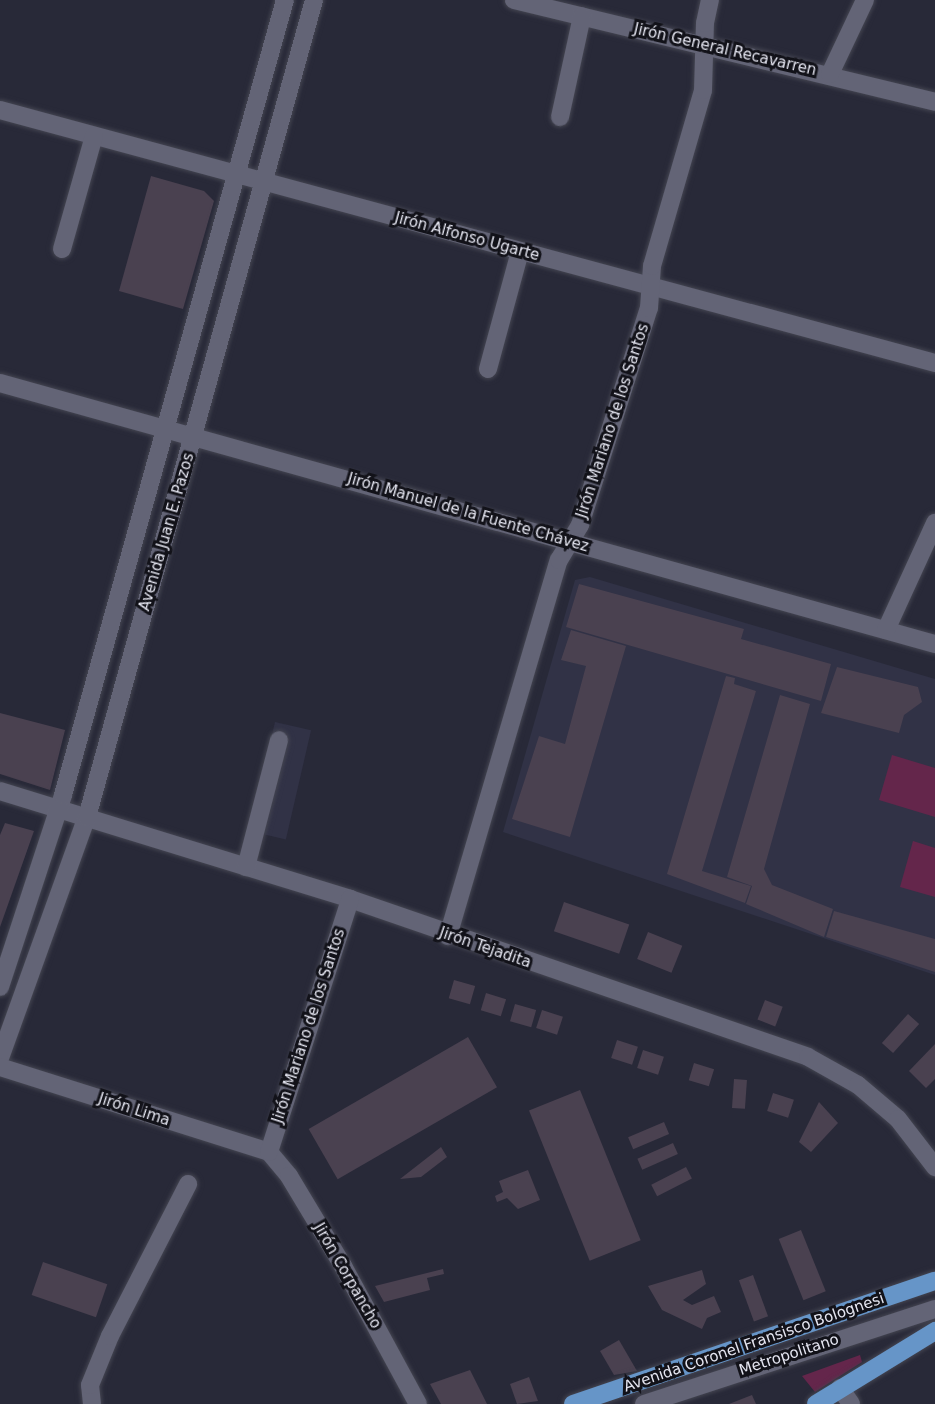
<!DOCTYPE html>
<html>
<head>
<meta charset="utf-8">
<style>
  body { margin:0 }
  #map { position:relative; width:935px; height:1404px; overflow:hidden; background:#282938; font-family:"DejaVu Sans",sans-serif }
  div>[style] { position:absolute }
  .built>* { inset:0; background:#313246; transform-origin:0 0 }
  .green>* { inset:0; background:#64264b }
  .building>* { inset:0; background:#4a4150; transform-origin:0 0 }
  .roads { filter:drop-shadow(0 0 2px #444551) drop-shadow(0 0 2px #444551) }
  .minor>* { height:18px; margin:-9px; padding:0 9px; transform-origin:9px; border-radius:9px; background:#636476 }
  .major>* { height:18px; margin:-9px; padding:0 9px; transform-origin:9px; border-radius:9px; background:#6695c8 }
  span { translate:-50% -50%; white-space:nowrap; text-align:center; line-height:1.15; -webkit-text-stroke:6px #121219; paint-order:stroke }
  .street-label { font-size:15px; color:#e5e6f1 }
</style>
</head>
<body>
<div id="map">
  <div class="built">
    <i style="clip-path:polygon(590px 577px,935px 679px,935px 975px,503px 832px,575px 580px)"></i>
    <i style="left:275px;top:722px;width:37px;height:112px;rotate:13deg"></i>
  </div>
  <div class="green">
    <i style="clip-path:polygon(892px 755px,935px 768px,935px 817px,879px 800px)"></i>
    <i style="clip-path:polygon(913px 841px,935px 848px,935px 897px,900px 887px)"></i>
    <i style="clip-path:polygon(860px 1355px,862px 1362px,815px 1392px,802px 1376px)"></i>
  </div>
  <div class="building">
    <i style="clip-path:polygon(151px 176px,204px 191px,214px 201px,183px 309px,119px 291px)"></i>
    <i style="clip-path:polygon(579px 584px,744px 629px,741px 639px,831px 664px,821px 701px,566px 627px)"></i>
    <i style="clip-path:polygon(571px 630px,626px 646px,570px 837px,512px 819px,539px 736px,565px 744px,586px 666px,561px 660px)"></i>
    <i style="clip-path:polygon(837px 667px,918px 687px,922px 702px,904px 715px,899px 733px,821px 713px)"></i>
    <i style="clip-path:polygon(726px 676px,735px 678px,734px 684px,756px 691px,702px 871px,751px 886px,745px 903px,667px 874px)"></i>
    <i style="clip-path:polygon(780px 695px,810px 704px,764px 869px,772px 885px,833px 909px,824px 937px,746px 904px,752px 886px,727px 877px)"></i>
    <i style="clip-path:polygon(0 713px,65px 730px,50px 790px,0 774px)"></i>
    <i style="clip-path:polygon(5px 823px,34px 831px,0 927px,0 835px)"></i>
    <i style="left:564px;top:902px;width:69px;height:31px;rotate:19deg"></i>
    <i style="clip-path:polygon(834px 911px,935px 939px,935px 972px,826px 937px)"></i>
    <i style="left:648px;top:932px;width:37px;height:29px;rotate:22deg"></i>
    <i style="left:454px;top:980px;width:22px;height:19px;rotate:16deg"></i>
    <i style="left:486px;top:993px;width:21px;height:18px;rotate:17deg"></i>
    <i style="left:765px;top:1000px;width:19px;height:21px;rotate:21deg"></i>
    <i style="left:515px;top:1004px;width:22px;height:18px;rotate:16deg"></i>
    <i style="left:542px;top:1010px;width:22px;height:19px;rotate:18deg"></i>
    <i style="left:908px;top:1014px;width:15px;height:39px;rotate:42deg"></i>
    <i style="left:468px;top:1037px;width:58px;height:184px;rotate:60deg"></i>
    <i style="left:617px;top:1040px;width:22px;height:19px;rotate:18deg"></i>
    <i style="clip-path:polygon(935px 1044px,935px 1079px,926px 1088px,909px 1071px)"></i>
    <i style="left:643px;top:1050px;width:22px;height:19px;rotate:18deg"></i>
    <i style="left:694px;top:1063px;width:21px;height:18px;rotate:17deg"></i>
    <i style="left:734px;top:1079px;width:13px;height:29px;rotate:4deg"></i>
    <i style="left:580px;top:1090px;width:162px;height:55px;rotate:68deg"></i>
    <i style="left:773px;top:1093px;width:22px;height:19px;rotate:18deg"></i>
    <i style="clip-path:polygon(819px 1102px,838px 1123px,811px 1152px,799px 1142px)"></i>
    <i style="left:664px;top:1122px;width:13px;height:39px;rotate:67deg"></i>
    <i style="left:673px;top:1143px;width:12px;height:39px;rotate:66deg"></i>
    <i style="clip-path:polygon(441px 1147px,447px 1157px,421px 1177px,400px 1179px)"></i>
    <i style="left:686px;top:1167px;width:13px;height:39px;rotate:63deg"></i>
    <i style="clip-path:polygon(528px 1170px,540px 1200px,518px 1209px,507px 1198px,497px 1202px,495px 1196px,503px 1192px,499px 1181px)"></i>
    <i style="left:801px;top:1230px;width:66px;height:24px;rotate:68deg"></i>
    <i style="left:43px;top:1262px;width:68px;height:35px;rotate:19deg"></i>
    <i style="clip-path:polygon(443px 1269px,444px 1274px,427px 1278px,430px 1290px,384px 1302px,375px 1286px)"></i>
    <i style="clip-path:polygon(702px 1270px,706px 1284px,683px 1300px,692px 1305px,714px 1296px,721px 1312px,707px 1318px,702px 1329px,662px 1310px,648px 1286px)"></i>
    <i style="left:753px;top:1275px;width:44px;height:15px;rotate:70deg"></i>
    <i style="clip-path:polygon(619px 1340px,637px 1371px,614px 1375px,600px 1351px)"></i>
    <i style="clip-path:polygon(470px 1370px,487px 1404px,441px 1404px,430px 1384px)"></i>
    <i style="clip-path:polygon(529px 1377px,538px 1401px,517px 1404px,510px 1384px)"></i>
    <i style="clip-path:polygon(752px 1395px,756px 1404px,729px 1404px)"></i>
  </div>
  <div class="roads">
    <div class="minor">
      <i style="left:514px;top:0;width:433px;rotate:13.6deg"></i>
      <i style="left:830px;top:74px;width:82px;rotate:-64.7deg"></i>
      <i style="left:0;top:110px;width:969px;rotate:15.14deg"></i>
      <i style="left:560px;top:117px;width:103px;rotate:-77.7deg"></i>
      <i style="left:62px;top:249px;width:117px;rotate:-74.2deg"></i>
      <i style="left:488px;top:369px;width:122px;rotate:-74.8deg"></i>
      <i style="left:0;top:383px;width:971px;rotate:15.6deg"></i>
      <i style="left:886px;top:630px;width:118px;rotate:-65.4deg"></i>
      <i style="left:0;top:791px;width:366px;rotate:17.1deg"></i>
      <i style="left:350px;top:899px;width:484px;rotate:19deg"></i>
      <i style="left:808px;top:1057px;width:57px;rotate:29.2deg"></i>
      <i style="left:858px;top:1085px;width:52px;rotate:40.4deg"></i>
      <i style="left:898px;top:1119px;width:61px;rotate:52.4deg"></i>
      <i style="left:246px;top:867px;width:131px;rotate:-75.4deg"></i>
      <i style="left:448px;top:936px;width:392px;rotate:-73.6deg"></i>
      <i style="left:559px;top:560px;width:41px;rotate:-59deg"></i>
      <i style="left:580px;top:525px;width:228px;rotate:-72.4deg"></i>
      <i style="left:649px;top:308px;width:42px;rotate:-85.9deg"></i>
      <i style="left:652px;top:266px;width:183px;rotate:-73.8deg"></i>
      <i style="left:703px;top:90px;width:67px;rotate:-88.3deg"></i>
      <i style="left:705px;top:23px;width:24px;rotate:-78deg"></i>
      <i style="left:0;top:987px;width:202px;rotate:-71.8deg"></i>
      <i style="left:63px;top:795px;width:825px;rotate:-74.4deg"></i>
      <i style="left:0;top:1058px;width:256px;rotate:-70.2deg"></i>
      <i style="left:87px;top:817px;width:848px;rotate:-74.47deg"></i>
      <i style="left:0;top:1067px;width:282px;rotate:17.5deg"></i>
      <i style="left:269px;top:1152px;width:31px;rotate:50deg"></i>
      <i style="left:289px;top:1176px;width:105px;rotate:59deg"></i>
      <i style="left:343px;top:1266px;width:157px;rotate:61.5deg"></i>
      <i style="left:269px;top:1152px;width:266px;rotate:-72.2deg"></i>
      <i style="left:840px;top:1388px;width:19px;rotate:55deg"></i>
      <i style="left:92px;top:1404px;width:19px;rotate:-96deg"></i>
      <i style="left:90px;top:1385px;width:53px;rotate:-67.8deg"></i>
      <i style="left:110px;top:1336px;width:171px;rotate:-62.8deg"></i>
      <i style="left:644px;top:1404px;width:306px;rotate:-18.1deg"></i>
    </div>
    <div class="major">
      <i style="left:573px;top:1404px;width:382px;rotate:-18.8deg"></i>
      <i style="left:816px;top:1404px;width:140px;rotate:-31.5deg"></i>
    </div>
  </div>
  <div class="street-label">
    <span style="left:725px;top:50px;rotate:13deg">Jirón General Recavarren</span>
    <span style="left:467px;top:237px;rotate:15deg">Jirón Alfonso Ugarte</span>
    <span style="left:613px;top:421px;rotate:-72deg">Jirón Mariano de los Santos</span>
    <span style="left:468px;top:513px;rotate:16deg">Jirón Manuel de la Fuente Chávez</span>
    <span style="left:167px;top:532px;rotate:-74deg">Avenida Juan E. Pazos</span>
    <span style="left:485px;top:948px;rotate:19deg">Jirón Tejadita</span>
    <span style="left:309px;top:1026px;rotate:-72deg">Jirón Mariano de los Santos</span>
    <span style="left:134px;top:1110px;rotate:18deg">Jirón Lima</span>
    <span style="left:347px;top:1276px;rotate:60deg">Jirón Corpancho</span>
    <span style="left:754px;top:1343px;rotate:-19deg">Avenida Coronel Fransisco Bolognesi</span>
    <span style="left:789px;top:1355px;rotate:-18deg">Metropolitano</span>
  </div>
</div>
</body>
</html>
